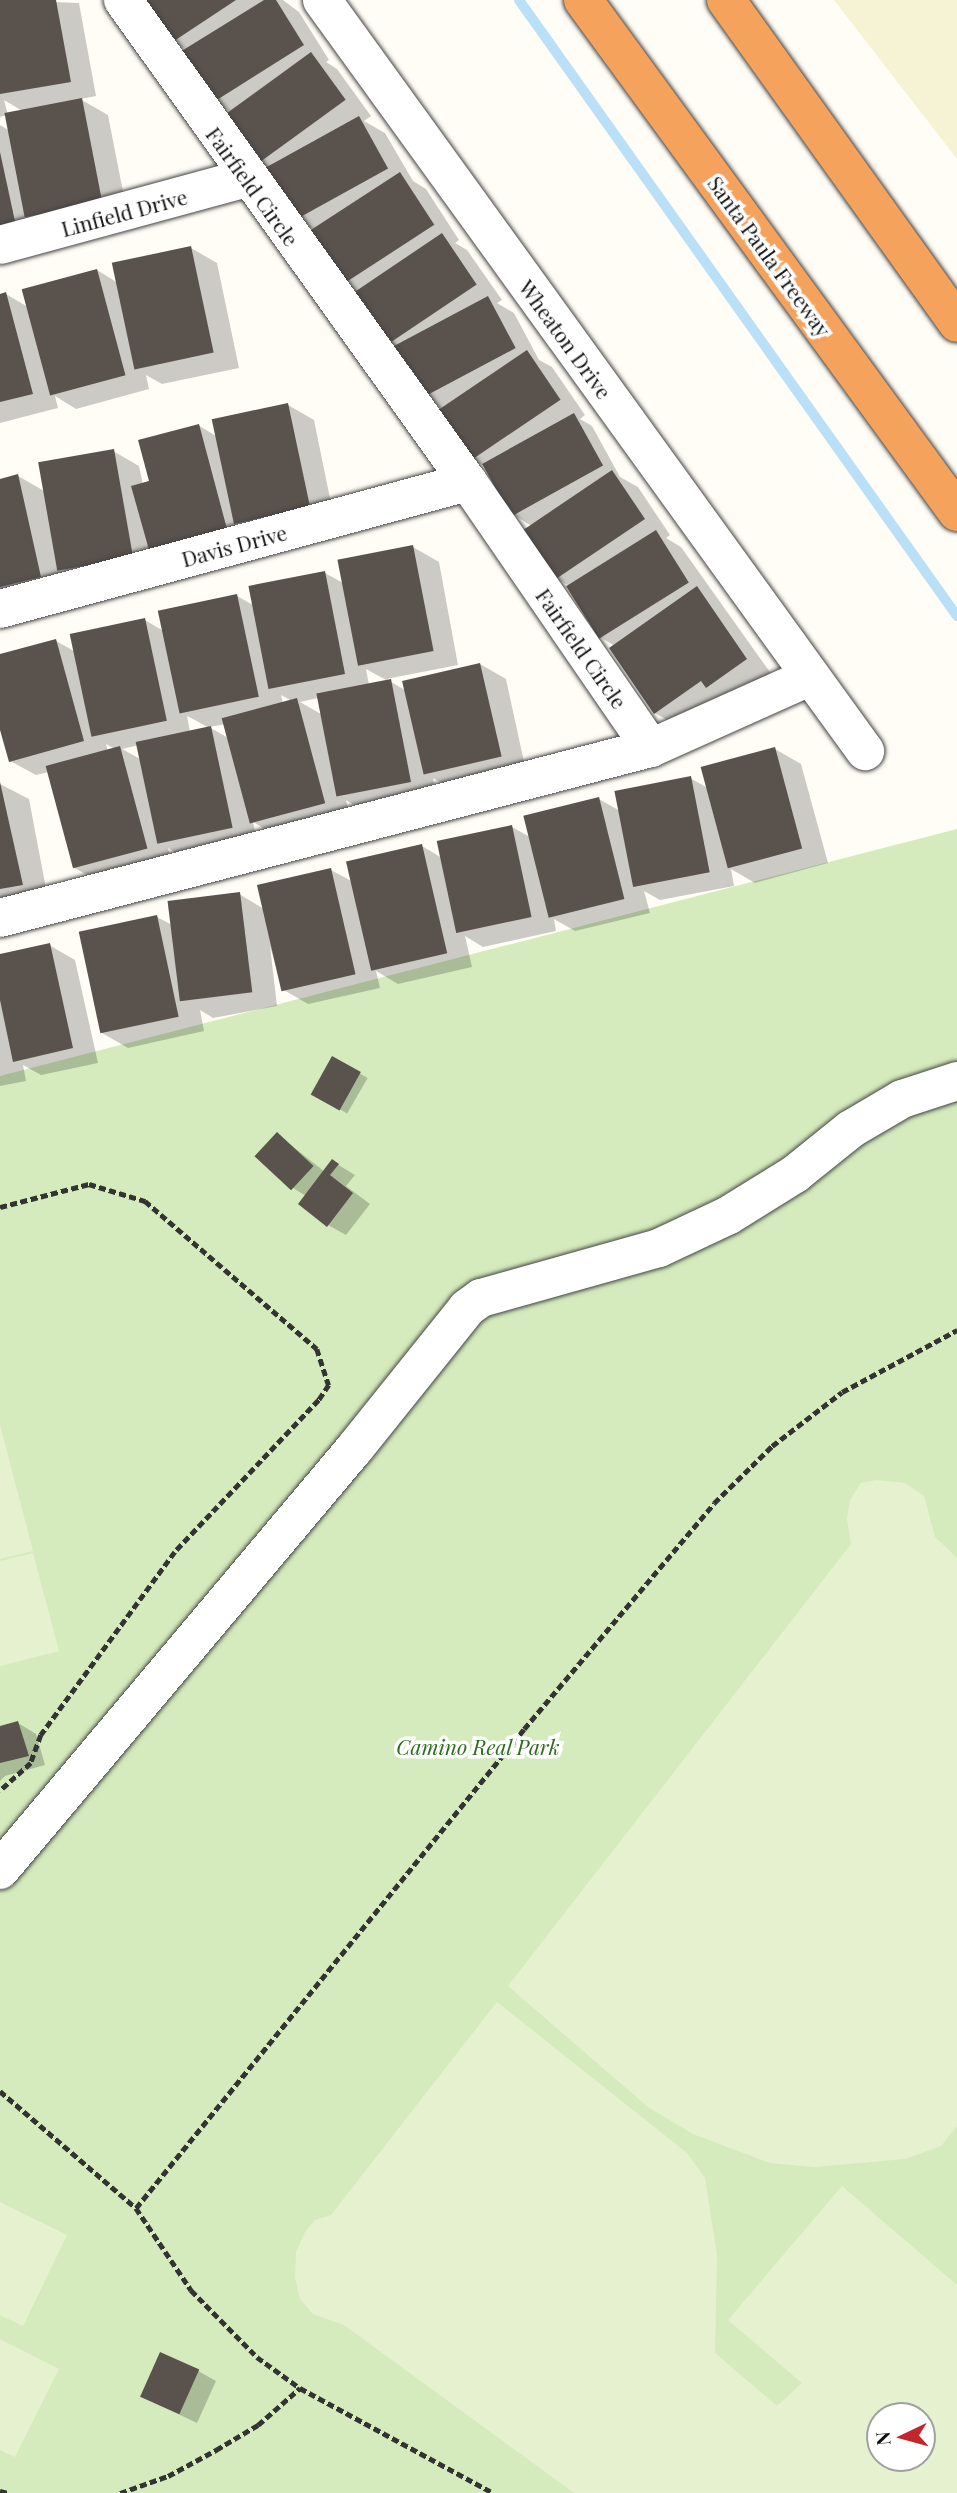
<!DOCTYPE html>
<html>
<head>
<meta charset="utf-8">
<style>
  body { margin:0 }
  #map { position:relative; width:957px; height:2493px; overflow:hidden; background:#fffdf5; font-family:"Playfair Display",serif }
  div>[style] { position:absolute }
  .farmland>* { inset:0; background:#f6f3d4 }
  .green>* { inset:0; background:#d5ebbd }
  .pitch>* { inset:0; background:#e6f2cf }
  .shadow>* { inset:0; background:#0003; transform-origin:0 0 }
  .stream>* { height:10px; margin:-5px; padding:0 5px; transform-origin:5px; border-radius:5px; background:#b9e0f7 }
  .building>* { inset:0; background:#5a524d; transform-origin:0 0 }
  .path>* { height:4.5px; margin-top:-2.25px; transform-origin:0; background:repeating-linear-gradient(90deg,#333 0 7px,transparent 0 10.5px) }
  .roads { filter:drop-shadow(0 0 2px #444) drop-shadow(0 0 2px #444) }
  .minor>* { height:38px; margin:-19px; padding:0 19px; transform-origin:19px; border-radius:19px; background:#fff }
  .highway>* { height:38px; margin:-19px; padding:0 19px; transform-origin:19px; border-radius:19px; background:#f5a25d }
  span { translate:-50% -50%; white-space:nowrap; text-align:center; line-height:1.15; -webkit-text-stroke:7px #fff; paint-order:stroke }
  .street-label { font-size:21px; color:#111 }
  .park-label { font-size:21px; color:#2f6b1f; font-style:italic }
  .north { position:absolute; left:866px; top:2402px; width:70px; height:70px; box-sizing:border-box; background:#fff; border:2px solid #a0a0a0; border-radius:50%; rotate:265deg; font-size:19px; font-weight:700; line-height:28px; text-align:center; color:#111 }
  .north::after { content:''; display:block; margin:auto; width:24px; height:32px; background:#c4262e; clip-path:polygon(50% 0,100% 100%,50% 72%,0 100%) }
</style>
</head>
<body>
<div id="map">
  <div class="farmland">
    <i style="clip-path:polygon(834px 0,957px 0,957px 159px)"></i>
  </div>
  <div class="green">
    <i style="clip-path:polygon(evenodd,957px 829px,957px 2493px,0 2493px,0 1076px,957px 829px,880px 2416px,922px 2416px,922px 2458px,880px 2458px,880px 2416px)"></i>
  </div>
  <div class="pitch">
    <i style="clip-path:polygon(0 1425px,33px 1551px,0 1559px)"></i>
    <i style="clip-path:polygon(876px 1480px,905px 1483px,924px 1496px,935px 1537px,957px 1558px,957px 2126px,941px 2146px,905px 2159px,814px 2167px,770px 2163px,693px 2134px,648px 2107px,508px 1986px,851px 1544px,847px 1519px,850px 1500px,861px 1483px)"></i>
    <i style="clip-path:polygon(33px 1553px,59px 1651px,0 1666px,0 1561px)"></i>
    <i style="clip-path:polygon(evenodd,497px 2002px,687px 2153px,705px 2178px,717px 2255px,715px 2353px,777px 2406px,802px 2383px,728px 2320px,842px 2186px,957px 2285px,957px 2493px,574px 2493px,344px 2325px,313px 2314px,300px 2299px,295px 2277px,296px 2252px,305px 2232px,315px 2220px,331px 2215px,497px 2002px,880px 2416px,922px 2416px,922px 2458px,880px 2458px,880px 2416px)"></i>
    <i style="clip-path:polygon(0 2202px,67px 2235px,23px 2326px,0 2315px)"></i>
    <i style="clip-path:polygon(0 2339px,59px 2369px,15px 2457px,0 2450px)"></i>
  </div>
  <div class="shadow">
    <i style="clip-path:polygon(evenodd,0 0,79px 3px,96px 96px,80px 99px,108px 115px,128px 217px,0 248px,0 125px,10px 131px,7px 115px,0 117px,0 0,4px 100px,24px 112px,8px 115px,4px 100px)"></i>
    <i style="clip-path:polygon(145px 0,283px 0,299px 12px,329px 60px,326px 62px,337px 69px,371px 116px,364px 121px,385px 133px,413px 181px,426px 189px,459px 240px,455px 243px,467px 250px,502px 300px,497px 303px,514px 313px,539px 360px,552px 367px,585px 415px,580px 419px,592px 426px,620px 477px,638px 487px,670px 535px,666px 538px,681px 547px,772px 675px,681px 728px,655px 713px,615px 646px,600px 637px,568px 585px,558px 580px,533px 527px,514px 515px,487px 468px,474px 460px,444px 410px,424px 399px,358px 293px,343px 284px,314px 229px,297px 219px,231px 112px,213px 102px,187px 50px,173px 42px)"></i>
    <i style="clip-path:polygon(191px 248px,217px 263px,239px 368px,162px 384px,146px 375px,149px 389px,76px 409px,55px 396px,58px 408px,0 423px,0 296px,6px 294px,28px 307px,97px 270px,118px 283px)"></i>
    <i style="clip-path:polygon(evenodd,288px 405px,314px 420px,335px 523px,86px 586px,62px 571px,66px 592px,0 607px,0 480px,18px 476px,46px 492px,113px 451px,139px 466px,143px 485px,152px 482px,198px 425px,216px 436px,288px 405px,319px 508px,253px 522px,253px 518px,319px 508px)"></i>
    <i style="clip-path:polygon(evenodd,413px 547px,439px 562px,458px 665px,386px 679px,405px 690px,480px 664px,506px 679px,526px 771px,450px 788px,433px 778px,436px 796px,363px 811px,346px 800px,350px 817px,278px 837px,253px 822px,257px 842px,184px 858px,168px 848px,172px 863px,99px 882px,73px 867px,49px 772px,36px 775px,10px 761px,0 723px,0 656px,56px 641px,74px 651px,145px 620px,165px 632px,237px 596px,253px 605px,325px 573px,343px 583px,413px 547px,366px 669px,388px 681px,369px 685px,366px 669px,413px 547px,281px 695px,292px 701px,283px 704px,281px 695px,413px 547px,318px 698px,321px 714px,300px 702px,318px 698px,413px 547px,187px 716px,193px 719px,209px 728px,190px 732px,187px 716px,413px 547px,226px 724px,230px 739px,209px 727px,226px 724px,413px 547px,106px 744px,115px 749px,108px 751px,106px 744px,413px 547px,139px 745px,142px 760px,122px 749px,139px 745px)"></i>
    <i style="clip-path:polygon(775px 749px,801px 764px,828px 863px,755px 883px,731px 869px,734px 886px,660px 900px,644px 891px,650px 913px,575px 931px,554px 919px,556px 931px,483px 947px,465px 936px,472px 967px,398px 984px,376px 971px,380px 988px,308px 1004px,282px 989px,270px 946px,277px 1006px,213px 1018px,200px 1010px,204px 1031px,128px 1048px,102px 1033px,157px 917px,174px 926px,239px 894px,264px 909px,331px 870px,353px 882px,422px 846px,442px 858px,512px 827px,530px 837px,599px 799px,620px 811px,690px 778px,708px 788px)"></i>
    <i style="clip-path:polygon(0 784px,29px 799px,48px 899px,0 908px)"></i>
    <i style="clip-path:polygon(49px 945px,75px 960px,98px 1063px,41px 1075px,23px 1065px,26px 1081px,0 1086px,0 955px)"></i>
    <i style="left:333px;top:1058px;width:40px;height:41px;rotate:30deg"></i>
    <i style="clip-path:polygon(277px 1134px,325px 1172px,332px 1161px,355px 1175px,346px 1186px,370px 1204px,346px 1235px,328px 1225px,306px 1196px,293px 1188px)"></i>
    <i style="clip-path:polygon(18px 1723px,36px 1734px,45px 1765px,5px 1776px,0 1781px,0 1728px)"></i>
    <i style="clip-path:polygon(198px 2371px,216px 2381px,197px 2423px,159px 2405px)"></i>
  </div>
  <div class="stream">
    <i style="left:519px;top:0;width:756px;rotate:54.59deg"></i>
  </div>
  <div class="building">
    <i style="clip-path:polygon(0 0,56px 0,71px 82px,0 94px)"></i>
    <i style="clip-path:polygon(143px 0,236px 0,171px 43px)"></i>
    <i style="clip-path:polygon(264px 0,276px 0,304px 45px,212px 103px,180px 52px)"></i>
    <i style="left:311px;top:52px;width:59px;height:108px;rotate:54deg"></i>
    <i style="left:82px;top:98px;width:106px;height:79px;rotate:79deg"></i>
    <i style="left:359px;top:116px;width:60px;height:107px;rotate:61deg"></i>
    <i style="clip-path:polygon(0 152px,16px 226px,0 229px)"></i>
    <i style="left:400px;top:172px;width:63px;height:110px;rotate:57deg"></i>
    <i style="left:442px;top:233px;width:62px;height:109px;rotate:56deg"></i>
    <i style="left:191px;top:246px;width:109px;height:81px;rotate:78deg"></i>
    <i style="left:97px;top:269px;width:110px;height:78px;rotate:75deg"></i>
    <i style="clip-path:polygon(6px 292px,33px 394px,0 402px,0 294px)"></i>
    <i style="left:488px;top:296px;width:59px;height:107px;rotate:62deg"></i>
    <i style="left:527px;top:350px;width:60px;height:108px;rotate:56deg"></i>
    <i style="left:288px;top:403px;width:107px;height:78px;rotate:78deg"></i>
    <i style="left:574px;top:413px;width:60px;height:105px;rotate:61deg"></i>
    <i style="clip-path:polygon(199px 424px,227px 529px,149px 550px,131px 486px,149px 481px,138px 440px)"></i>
    <i style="left:114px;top:449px;width:110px;height:77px;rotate:80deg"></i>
    <i style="left:612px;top:470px;width:59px;height:108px;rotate:56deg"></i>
    <i style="clip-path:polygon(18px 474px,41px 577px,0 587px,0 479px)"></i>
    <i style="left:656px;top:530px;width:62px;height:106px;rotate:58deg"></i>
    <i style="left:413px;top:545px;width:108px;height:77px;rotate:79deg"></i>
    <i style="left:325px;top:571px;width:105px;height:78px;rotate:79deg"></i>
    <i style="clip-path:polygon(697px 586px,747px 659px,706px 688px,701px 681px,654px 714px,609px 648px)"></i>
    <i style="left:237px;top:594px;width:105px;height:81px;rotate:78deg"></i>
    <i style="left:145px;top:618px;width:105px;height:77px;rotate:78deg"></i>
    <i style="clip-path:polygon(56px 639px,84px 741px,9px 762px,0 730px,0 654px)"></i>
    <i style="left:480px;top:663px;width:96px;height:80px;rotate:77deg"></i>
    <i style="left:391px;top:679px;width:105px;height:76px;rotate:79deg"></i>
    <i style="left:297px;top:698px;width:109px;height:78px;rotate:75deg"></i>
    <i style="left:211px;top:726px;width:104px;height:77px;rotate:78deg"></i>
    <i style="left:120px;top:746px;width:106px;height:77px;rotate:75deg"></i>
    <i style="left:775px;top:747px;width:105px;height:77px;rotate:75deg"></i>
    <i style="left:691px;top:776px;width:98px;height:78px;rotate:79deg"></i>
    <i style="clip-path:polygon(0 782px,23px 885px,0 889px)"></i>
    <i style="left:599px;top:797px;width:105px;height:78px;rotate:76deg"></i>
    <i style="left:512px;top:825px;width:94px;height:77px;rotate:78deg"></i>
    <i style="left:422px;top:844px;width:112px;height:78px;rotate:77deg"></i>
    <i style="left:331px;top:868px;width:109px;height:76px;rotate:77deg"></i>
    <i style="left:240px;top:892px;width:101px;height:73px;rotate:83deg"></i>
    <i style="left:157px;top:915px;width:104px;height:80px;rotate:78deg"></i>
    <i style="clip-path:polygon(50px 943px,73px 1048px,13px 1062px,0 1000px,0 954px)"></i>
    <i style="left:332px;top:1056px;width:33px;height:44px;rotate:29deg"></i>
    <i style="left:277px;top:1132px;width:50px;height:33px;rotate:43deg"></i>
    <i style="clip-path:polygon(332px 1159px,339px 1164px,330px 1175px,353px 1193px,327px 1227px,298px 1204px)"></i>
    <i style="clip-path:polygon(18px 1721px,29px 1756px,0 1763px,0 1726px)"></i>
    <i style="left:160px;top:2352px;width:43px;height:49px;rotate:24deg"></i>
  </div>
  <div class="path">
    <i style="left:0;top:1207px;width:92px;rotate:-14.5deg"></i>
    <i style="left:89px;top:1184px;width:59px;rotate:16.9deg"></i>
    <i style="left:145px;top:1201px;width:227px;rotate:40.7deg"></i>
    <i style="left:317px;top:1349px;width:38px;rotate:72deg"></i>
    <i style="left:329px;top:1385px;width:18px;rotate:124deg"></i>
    <i style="left:319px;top:1400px;width:209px;rotate:133.5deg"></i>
    <i style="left:175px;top:1552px;width:227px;rotate:126.2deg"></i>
    <i style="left:41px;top:1735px;width:30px;rotate:110deg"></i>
    <i style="left:31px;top:1763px;width:42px;rotate:137.9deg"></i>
    <i style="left:0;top:2091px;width:179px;rotate:40.7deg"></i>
    <i style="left:136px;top:2208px;width:99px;rotate:56.1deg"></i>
    <i style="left:191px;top:2290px;width:94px;rotate:45.4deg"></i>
    <i style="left:257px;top:2357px;width:53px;rotate:35.8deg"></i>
    <i style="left:300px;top:2388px;width:220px;rotate:28.5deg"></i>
    <i style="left:136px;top:2208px;width:616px;rotate:-50.99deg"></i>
    <i style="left:524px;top:1729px;width:295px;rotate:-49.9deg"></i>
    <i style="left:714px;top:1503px;width:81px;rotate:-44.5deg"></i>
    <i style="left:772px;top:1446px;width:88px;rotate:-37.6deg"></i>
    <i style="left:842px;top:1392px;width:131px;rotate:-28.3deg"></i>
    <i style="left:0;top:2491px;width:8px;rotate:14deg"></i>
    <i style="left:120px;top:2493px;width:51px;rotate:-19.5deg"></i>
    <i style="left:168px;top:2476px;width:55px;rotate:-28.4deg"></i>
    <i style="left:216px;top:2450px;width:49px;rotate:-30.8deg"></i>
    <i style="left:258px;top:2425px;width:56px;rotate:-41.4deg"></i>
  </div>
  <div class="roads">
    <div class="minor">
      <i style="left:123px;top:0;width:593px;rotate:54.41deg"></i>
      <i style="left:468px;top:482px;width:323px;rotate:55.5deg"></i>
      <i style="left:322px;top:0;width:927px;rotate:54.13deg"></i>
      <i style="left:0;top:245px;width:256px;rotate:-15.2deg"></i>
      <i style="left:0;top:609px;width:485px;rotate:-15.2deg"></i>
      <i style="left:0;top:918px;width:673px;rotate:-14.64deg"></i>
      <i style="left:651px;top:748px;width:173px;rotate:-24.2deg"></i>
      <i style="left:0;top:1870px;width:551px;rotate:-49.93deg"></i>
      <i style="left:355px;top:1448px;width:179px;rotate:-51.3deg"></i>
      <i style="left:467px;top:1308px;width:17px;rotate:-36deg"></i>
      <i style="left:481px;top:1298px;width:185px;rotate:-15.7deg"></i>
      <i style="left:659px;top:1248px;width:77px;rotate:-25.2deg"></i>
      <i style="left:729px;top:1215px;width:78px;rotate:-31.8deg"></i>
      <i style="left:795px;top:1174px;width:72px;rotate:-38.8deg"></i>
      <i style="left:851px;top:1129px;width:59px;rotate:-30.5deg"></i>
      <i style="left:902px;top:1099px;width:58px;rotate:-18.1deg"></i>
    </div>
    <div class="highway">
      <i style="left:583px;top:0;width:634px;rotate:53.85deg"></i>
      <i style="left:726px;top:0;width:397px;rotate:54.4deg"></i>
    </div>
  </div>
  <div class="street-label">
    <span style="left:253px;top:186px;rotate:54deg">Fairfield Circle</span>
    <span style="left:124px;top:212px;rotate:-15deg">Linfield Drive</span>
    <span style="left:770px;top:256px;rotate:54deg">Santa Paula Freeway</span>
    <span style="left:566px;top:339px;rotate:54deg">Wheaton Drive</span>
    <span style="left:234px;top:545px;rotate:-15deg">Davis Drive</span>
    <span style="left:582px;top:648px;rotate:55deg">Fairfield Circle</span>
  </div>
  <div class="park-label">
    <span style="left:478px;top:1746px">Camino Real Park</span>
  </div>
  <div class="north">N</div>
</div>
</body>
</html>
